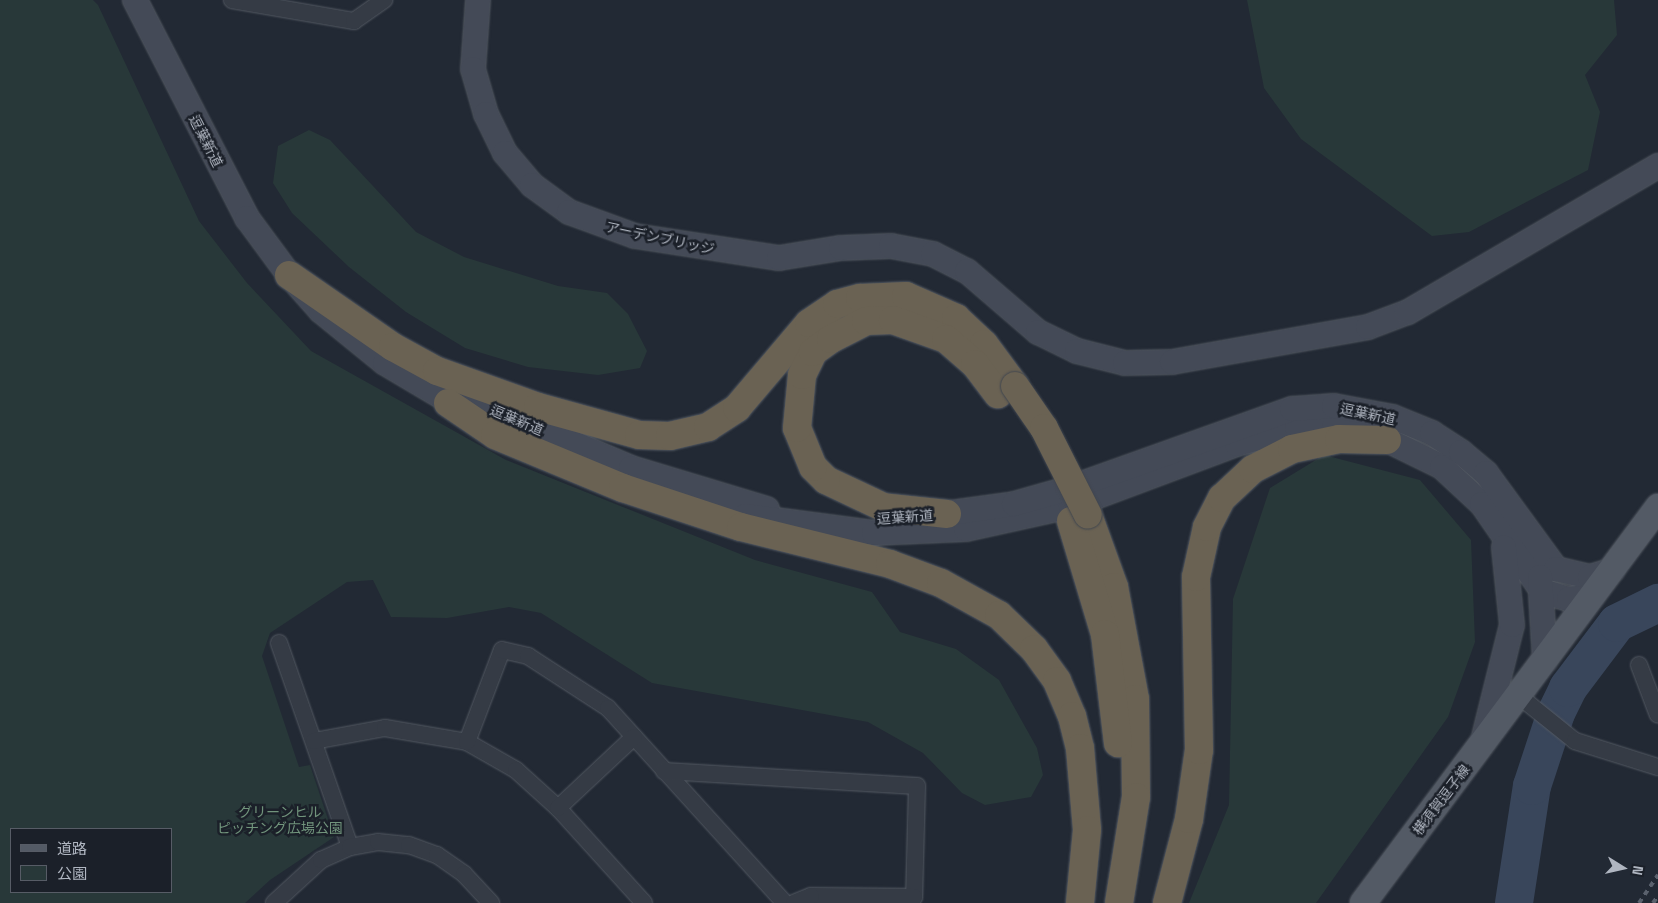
<!DOCTYPE html>
<html>
<head>
<meta charset="utf-8">
<style>
  body { margin:0 }
  #map { position:relative; width:1658px; height:903px; overflow:hidden; background:#222934; font-family:"Space Grotesk","Noto Sans JP",sans-serif }
  div>[style] { position:absolute }
  .green>* { inset:0; background:#283839 }
  .river>* { height:38px; margin:-19px; padding:0 19px; transform-origin:19px; border-radius:19px; background:#39465b }
  .roads { filter:drop-shadow(0 0 1px #535962) drop-shadow(0 0 1px #535962) }
  .street>* { height:16px; margin:-8px; padding:0 8px; transform-origin:8px; border-radius:8px; background:#353b45 }
  .secondary>* { height:24px; margin:-12px; padding:0 12px; transform-origin:12px; border-radius:12px; background:#444a57 }
  .primary>* { height:26px; margin:-13px; padding:0 13px; transform-origin:13px; border-radius:13px; background:#535a65 }
  .highway>* { height:28px; margin:-14px; padding:0 14px; transform-origin:14px; border-radius:14px; background:#6a6253 }
  .rail>* { height:4px; margin-top:-2px; transform-origin:0; background:repeating-linear-gradient(90deg,#5a616d 0 5px,transparent 0 10px) }
  .bridges { filter:drop-shadow(0 0 1px #40464f) drop-shadow(0 0 1px #40464f) }
  .highway-bridge>* { height:28px; margin:-14px; padding:0 14px; transform-origin:14px; border-radius:14px; background:#6a6253 }
  span { translate:-50% -50%; white-space:nowrap; text-align:center; line-height:1.15; -webkit-text-stroke:5px #1b2029; paint-order:stroke }
  .street-label { font-size:14px; color:#b0b6c1 }
  .park-label { font-size:14px; color:#71947c }
  .legend { position:absolute; left:10px; top:828px; width:162px; height:65px; box-sizing:border-box; background:#1b2029; border:1px solid #575c66; margin:0; padding:6px 9px; list-style:none; font-size:15px; color:#b0b6c1 }
  .legend li { display:flex; align-items:center; gap:10px; height:25px }
  .legend b { width:25px; border:1px solid #575c66 }
  .north { position:absolute; left:1598px; top:843px; width:50px; height:50px; -webkit-text-stroke:4px #1b2029; paint-order:stroke; rotate:100deg; font-size:14px; font-weight:700; line-height:20px; text-align:center; color:#b0b6c1 }
  .north::after { content:''; display:block; margin:auto; width:18px; height:22px; background:#b0b6c1; clip-path:polygon(50% 0,100% 100%,50% 72%,0 100%) }
</style>
</head>
<body>
<div id="map">
  <div class="green">
    <i style="clip-path:polygon(evenodd,0 0,93px 0,98px 5px,199px 221px,247px 283px,311px 351px,506px 460px,755px 560px,872px 592px,900px 632px,956px 649px,999px 680px,1037px 748px,1043px 775px,1031px 797px,985px 805px,962px 793px,923px 753px,868px 722px,652px 683px,541px 613px,509px 607px,447px 618px,391px 617px,373px 580px,347px 582px,270px 633px,262px 656px,299px 767px,310px 765px,334px 837px,270px 880px,245px 903px,0 903px,0 0,11px 829px,171px 829px,171px 892px,11px 892px,11px 829px)"></i>
    <i style="clip-path:polygon(1247px 0,1614px 0,1617px 35px,1585px 75px,1600px 112px,1588px 170px,1469px 232px,1432px 236px,1301px 139px,1264px 88px)"></i>
    <i style="clip-path:polygon(309px 130px,330px 140px,416px 232px,464px 257px,558px 286px,607px 293px,628px 314px,647px 351px,640px 368px,598px 375px,528px 367px,465px 348px,406px 312px,349px 267px,292px 213px,273px 183px,278px 146px)"></i>
    <i style="clip-path:polygon(1324px 455px,1420px 480px,1471px 540px,1475px 642px,1448px 717px,1316px 903px,1189px 903px,1229px 805px,1233px 599px,1270px 488px)"></i>
  </div>
  <div class="river">
    <i style="left:1514px;top:903px;width:118px;rotate:-81.3deg"></i>
    <i style="left:1532px;top:786px;width:77px;rotate:-71.8deg"></i>
    <i style="left:1556px;top:713px;width:28px;rotate:-64deg"></i>
    <i style="left:1568px;top:688px;width:81px;rotate:-53deg"></i>
    <i style="left:1617px;top:623px;width:46px;rotate:-26deg"></i>
  </div>
  <div class="roads">
    <div class="street">
      <i style="left:232px;top:0;width:124px;rotate:9.8deg"></i>
      <i style="left:354px;top:21px;width:37px;rotate:-35deg"></i>
      <i style="left:279px;top:643px;width:216px;rotate:70.8deg"></i>
      <i style="left:1639px;top:665px;width:53px;rotate:69.2deg"></i>
      <i style="left:1519px;top:696px;width:72px;rotate:38.8deg"></i>
      <i style="left:1575px;top:741px;width:87px;rotate:17.4deg"></i>
      <i style="left:314px;top:741px;width:72px;rotate:-10.4deg"></i>
      <i style="left:385px;top:728px;width:83px;rotate:9.7deg"></i>
      <i style="left:467px;top:742px;width:56px;rotate:29.7deg"></i>
      <i style="left:516px;top:770px;width:57px;rotate:42.1deg"></i>
      <i style="left:558px;top:808px;width:128px;rotate:47.8deg"></i>
      <i style="left:467px;top:742px;width:98px;rotate:-69.2deg"></i>
      <i style="left:502px;top:650px;width:27px;rotate:13deg"></i>
      <i style="left:528px;top:656px;width:95px;rotate:33deg"></i>
      <i style="left:608px;top:708px;width:263px;rotate:47.8deg"></i>
      <i style="left:664px;top:771px;width:253px;rotate:3.4deg"></i>
      <i style="left:917px;top:786px;width:111px;rotate:91.5deg"></i>
      <i style="left:914px;top:897px;width:103px;rotate:-179.4deg"></i>
      <i style="left:811px;top:896px;width:18px;rotate:158deg"></i>
      <i style="left:558px;top:808px;width:104px;rotate:-43.1deg"></i>
      <i style="left:274px;top:903px;width:64px;rotate:-42.5deg"></i>
      <i style="left:321px;top:860px;width:32px;rotate:-24deg"></i>
      <i style="left:350px;top:847px;width:28px;rotate:-10deg"></i>
      <i style="left:378px;top:842px;width:31px;rotate:6deg"></i>
      <i style="left:409px;top:845px;width:30px;rotate:20deg"></i>
      <i style="left:437px;top:855px;width:33px;rotate:35deg"></i>
      <i style="left:464px;top:874px;width:40px;rotate:47deg"></i>
    </div>
    <div class="secondary">
      <i style="left:135px;top:0;width:245px;rotate:62.8deg"></i>
      <i style="left:247px;top:218px;width:71px;rotate:53.6deg"></i>
      <i style="left:289px;top:275px;width:48px;rotate:48.4deg"></i>
      <i style="left:321px;top:311px;width:82px;rotate:39.1deg"></i>
      <i style="left:385px;top:363px;width:94px;rotate:30.7deg"></i>
      <i style="left:478px;top:0;width:69px;rotate:94.1deg"></i>
      <i style="left:473px;top:69px;width:47px;rotate:73.9deg"></i>
      <i style="left:486px;top:114px;width:43px;rotate:64deg"></i>
      <i style="left:505px;top:153px;width:42px;rotate:49.8deg"></i>
      <i style="left:532px;top:185px;width:46px;rotate:36.1deg"></i>
      <i style="left:569px;top:212px;width:70px;rotate:20deg"></i>
      <i style="left:635px;top:236px;width:146px;rotate:8.7deg"></i>
      <i style="left:779px;top:258px;width:63px;rotate:-9.2deg"></i>
      <i style="left:841px;top:248px;width:50px;rotate:-2.3deg"></i>
      <i style="left:891px;top:246px;width:43px;rotate:10.8deg"></i>
      <i style="left:933px;top:254px;width:38px;rotate:27deg"></i>
      <i style="left:967px;top:271px;width:94px;rotate:40.7deg"></i>
      <i style="left:1038px;top:332px;width:43px;rotate:26deg"></i>
      <i style="left:1077px;top:351px;width:49px;rotate:14deg"></i>
      <i style="left:1125px;top:363px;width:47px;rotate:-1.2deg"></i>
      <i style="left:1172px;top:362px;width:199px;rotate:-10.1deg"></i>
      <i style="left:1368px;top:327px;width:43px;rotate:-20.6deg"></i>
      <i style="left:1408px;top:312px;width:290px;rotate:-30.3deg"></i>
      <i style="left:453px;top:392px;width:194px;rotate:23.1deg"></i>
      <i style="left:631px;top:468px;width:142px;rotate:16.8deg"></i>
      <i style="left:745px;top:516px;width:130px;rotate:7.5deg"></i>
      <i style="left:874px;top:533px;width:92px;rotate:-2.5deg"></i>
      <i style="left:966px;top:529px;width:107px;rotate:-12.4deg"></i>
      <i style="left:1071px;top:506px;width:177px;rotate:-20.5deg"></i>
      <i style="left:1237px;top:444px;width:62px;rotate:-15.8deg"></i>
      <i style="left:1297px;top:427px;width:37px"></i>
      <i style="left:1334px;top:427px;width:55px;rotate:13.8deg"></i>
      <i style="left:1387px;top:440px;width:61px;rotate:26.1deg"></i>
      <i style="left:1442px;top:467px;width:54px;rotate:42.8deg"></i>
      <i style="left:1482px;top:504px;width:106px;rotate:55.4deg"></i>
      <i style="left:1542px;top:591px;width:28px;rotate:17deg"></i>
      <i style="left:1569px;top:599px;width:24px;rotate:-7deg"></i>
      <i style="left:928px;top:516px;width:87px;rotate:-7.9deg"></i>
      <i style="left:1014px;top:504px;width:55px;rotate:-15.8deg"></i>
      <i style="left:1067px;top:489px;width:239px;rotate:-19.6deg"></i>
      <i style="left:1292px;top:409px;width:42px;rotate:-4.1deg"></i>
      <i style="left:1334px;top:406px;width:60px;rotate:10.6deg"></i>
      <i style="left:1393px;top:417px;width:42px;rotate:22.3deg"></i>
      <i style="left:1432px;top:433px;width:35px;rotate:33deg"></i>
      <i style="left:1461px;top:452px;width:33px;rotate:40deg"></i>
      <i style="left:1486px;top:473px;width:119px;rotate:53.9deg"></i>
      <i style="left:1556px;top:569px;width:35px;rotate:13deg"></i>
      <i style="left:1590px;top:577px;width:24px;rotate:-17deg"></i>
      <i style="left:1540px;top:577px;width:84px;rotate:86.6deg"></i>
      <i style="left:1484px;top:737px;width:115px;rotate:-76deg"></i>
      <i style="left:1512px;top:625px;width:78px;rotate:-95.9deg"></i>
    </div>
    <div class="primary">
      <i style="left:1363px;top:903px;width:494px;rotate:-53.3deg"></i>
    </div>
    <div class="highway">
      <i style="left:289px;top:275px;width:126px;rotate:34.7deg"></i>
      <i style="left:393px;top:347px;width:50px;rotate:28.6deg"></i>
      <i style="left:437px;top:371px;width:107px;rotate:19.6deg"></i>
      <i style="left:538px;top:407px;width:105px;rotate:15.5deg"></i>
      <i style="left:639px;top:435px;width:31px;rotate:2deg"></i>
      <i style="left:670px;top:436px;width:39px;rotate:-13deg"></i>
      <i style="left:708px;top:427px;width:35px;rotate:-33deg"></i>
      <i style="left:737px;top:408px;width:111px;rotate:-49.7deg"></i>
      <i style="left:809px;top:323px;width:34px;rotate:-34deg"></i>
      <i style="left:837px;top:304px;width:24px;rotate:-15deg"></i>
      <i style="left:860px;top:298px;width:46px;rotate:-2.5deg"></i>
      <i style="left:906px;top:296px;width:55px;rotate:23.7deg"></i>
      <i style="left:956px;top:318px;width:38px;rotate:43deg"></i>
      <i style="left:984px;top:344px;width:52px;rotate:53.6deg"></i>
      <i style="left:448px;top:403px;width:57px;rotate:34.2deg"></i>
      <i style="left:495px;top:435px;width:139px;rotate:22.5deg"></i>
      <i style="left:623px;top:488px;width:124px;rotate:18.3deg"></i>
      <i style="left:741px;top:527px;width:154px;rotate:13.9deg"></i>
      <i style="left:890px;top:564px;width:54px;rotate:20.4deg"></i>
      <i style="left:941px;top:583px;width:66px;rotate:28.9deg"></i>
      <i style="left:999px;top:615px;width:49px;rotate:44.2deg"></i>
      <i style="left:1034px;top:649px;width:39px;rotate:54deg"></i>
      <i style="left:1057px;top:681px;width:38px;rotate:67deg"></i>
      <i style="left:1072px;top:716px;width:33px;rotate:76deg"></i>
      <i style="left:1080px;top:748px;width:82px;rotate:85.1deg"></i>
      <i style="left:1087px;top:830px;width:73px;rotate:95.5deg"></i>
      <i style="left:947px;top:514px;width:64px;rotate:-173.8deg"></i>
      <i style="left:883px;top:507px;width:63px;rotate:-154.7deg"></i>
      <i style="left:826px;top:480px;width:18px;rotate:-135deg"></i>
      <i style="left:813px;top:467px;width:42px;rotate:-112.3deg"></i>
      <i style="left:797px;top:428px;width:53px;rotate:-84.6deg"></i>
      <i style="left:802px;top:375px;width:25px;rotate:-64deg"></i>
      <i style="left:813px;top:352px;width:22px;rotate:-36deg"></i>
      <i style="left:831px;top:339px;width:39px;rotate:-27deg"></i>
      <i style="left:866px;top:321px;width:27px;rotate:-2deg"></i>
      <i style="left:893px;top:320px;width:56px;rotate:19.7deg"></i>
      <i style="left:946px;top:339px;width:38px;rotate:41deg"></i>
      <i style="left:975px;top:364px;width:38px;rotate:53deg"></i>
      <i style="left:1088px;top:515px;width:77px;rotate:70.1deg"></i>
      <i style="left:1114px;top:587px;width:114px;rotate:79.4deg"></i>
      <i style="left:1135px;top:699px;width:98px;rotate:89.4deg"></i>
      <i style="left:1136px;top:797px;width:107px;rotate:99.1deg"></i>
      <i style="left:1071px;top:521px;width:118px;rotate:73.3deg"></i>
      <i style="left:1105px;top:634px;width:110px;rotate:83.2deg"></i>
      <i style="left:1167px;top:903px;width:87px;rotate:-75.3deg"></i>
      <i style="left:1189px;top:819px;width:70px;rotate:-81.8deg"></i>
      <i style="left:1199px;top:750px;width:173px;rotate:-91deg"></i>
      <i style="left:1196px;top:577px;width:51px;rotate:-77.6deg"></i>
      <i style="left:1207px;top:527px;width:33px;rotate:-63deg"></i>
      <i style="left:1222px;top:498px;width:42px;rotate:-43.1deg"></i>
      <i style="left:1253px;top:469px;width:44px;rotate:-27.1deg"></i>
      <i style="left:1292px;top:449px;width:48px;rotate:-12deg"></i>
      <i style="left:1339px;top:439px;width:48px;rotate:1.2deg"></i>
    </div>
  </div>
  <div class="rail">
    <i style="left:1639px;top:903px;width:34px;rotate:-56deg"></i>
    <i style="left:1653px;top:903px;width:9px;rotate:-54deg"></i>
  </div>
  <div class="bridges">
    <div class="highway-bridge">
      <i style="left:1015px;top:386px;width:51px;rotate:55.4deg"></i>
      <i style="left:1044px;top:428px;width:97px;rotate:63.2deg"></i>
    </div>
  </div>
  <div class="street-label">
    <span style="left:206px;top:141px;rotate:63deg">逗葉新道</span>
    <span style="left:660px;top:238px;rotate:12deg">アーデンブリッジ</span>
    <span style="left:1368px;top:414px;rotate:12deg">逗葉新道</span>
    <span style="left:517px;top:420px;rotate:23deg">逗葉新道</span>
    <span style="left:905px;top:517px;rotate:-4deg">逗葉新道</span>
    <span style="left:1441px;top:800px;rotate:-53deg">横須賀逗子線</span>
  </div>
  <div class="park-label">
    <span style="left:280px;top:820px">グリーンヒル<br>ピッチング広場公園</span>
  </div>
  <ul class="legend">
  <li><b style="height:6px;background:#535a65"></b>道路</li>
  <li><b style="height:14px;background:#283839"></b>公園</li>
  </ul>
  <div class="north">N</div>
</div>
</body>
</html>
